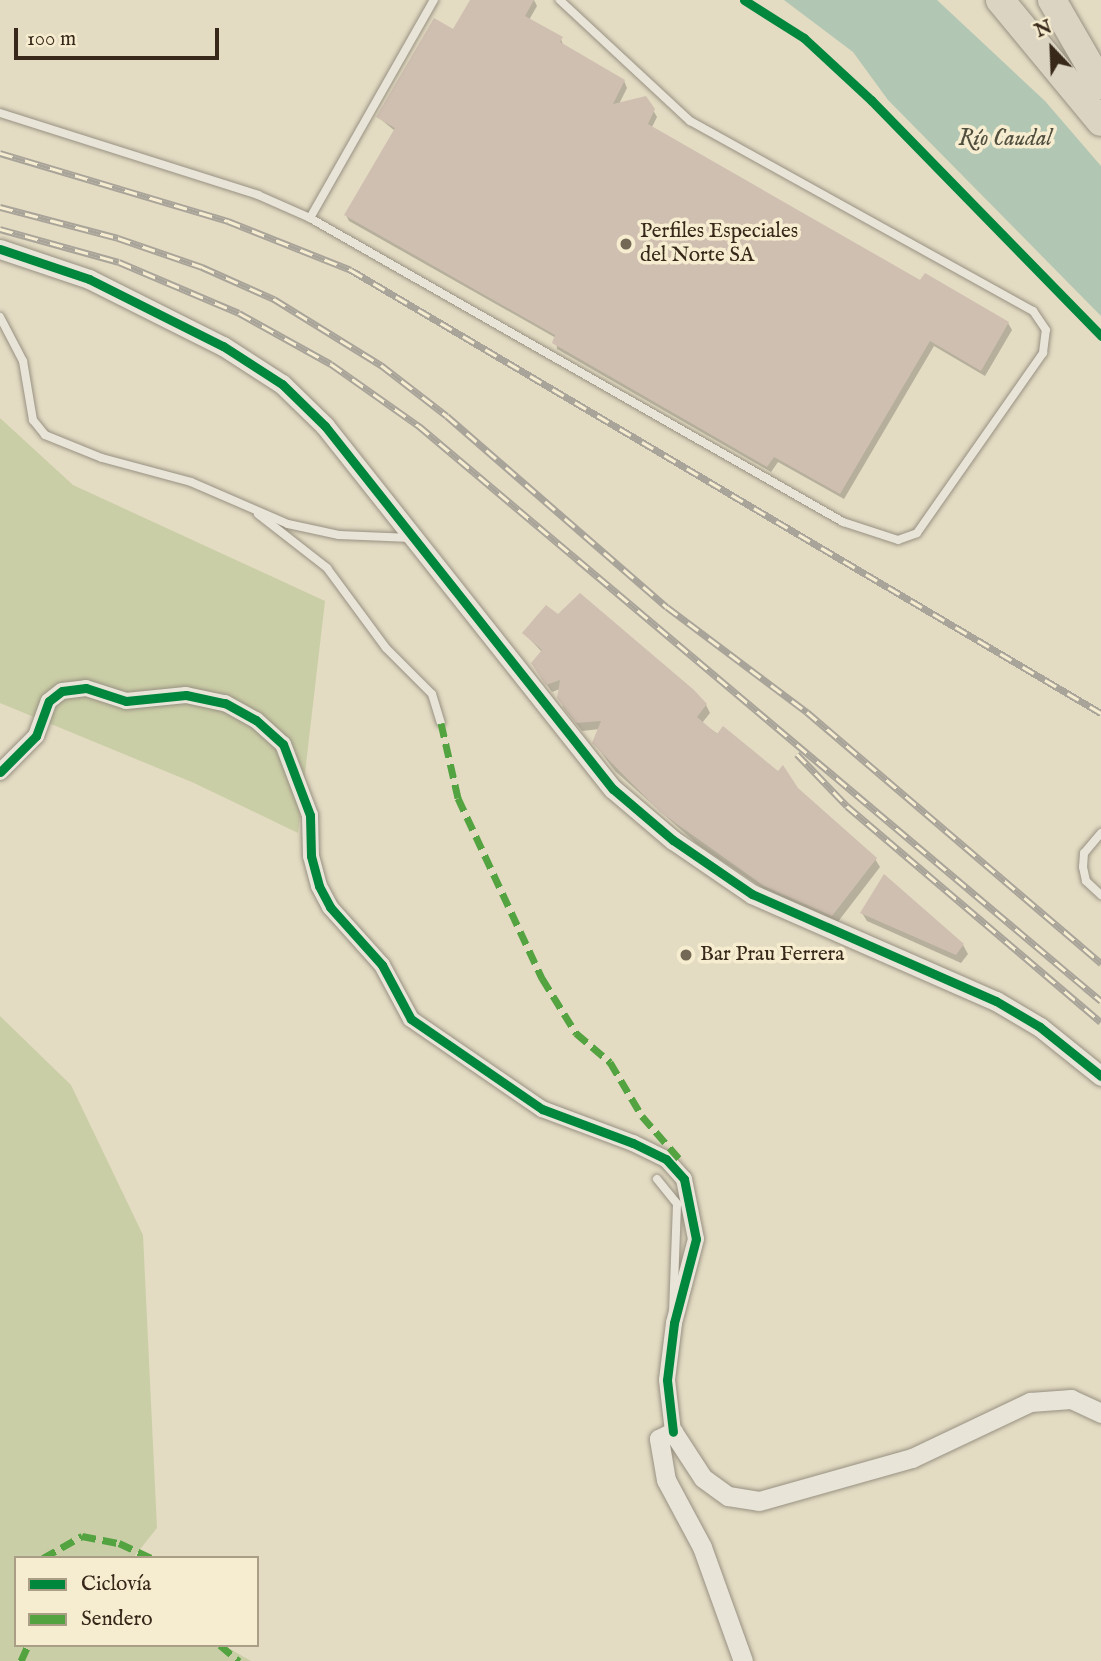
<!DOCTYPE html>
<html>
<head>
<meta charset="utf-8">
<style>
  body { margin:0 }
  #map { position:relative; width:1101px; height:1661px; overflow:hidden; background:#e3dbc2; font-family:"IM FELL English",serif }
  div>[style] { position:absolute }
  .green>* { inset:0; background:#cacea6 }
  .water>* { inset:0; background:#b1c7b4 }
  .shadow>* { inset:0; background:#0003 }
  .building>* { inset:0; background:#cfbfb0 }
  .roads { filter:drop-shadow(0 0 2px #989182) drop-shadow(0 0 2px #989182) }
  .service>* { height:8px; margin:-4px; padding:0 4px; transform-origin:4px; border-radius:4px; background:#e8e4d8 }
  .minor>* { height:16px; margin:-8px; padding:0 8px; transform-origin:8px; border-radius:8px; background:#e8e4d8 }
  .tertiary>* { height:19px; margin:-9.5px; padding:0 9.5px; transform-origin:9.5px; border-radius:9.5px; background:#e8e4d8 }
  .motorway>* { height:28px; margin:-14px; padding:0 14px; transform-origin:14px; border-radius:14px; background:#dbd4c3 }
  .rail>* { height:7px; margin-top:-3.5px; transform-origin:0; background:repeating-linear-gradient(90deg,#f6eccf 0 13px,#a9a499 0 26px); box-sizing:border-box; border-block:2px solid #a9a499 }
  .quiet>* { height:7px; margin-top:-3.5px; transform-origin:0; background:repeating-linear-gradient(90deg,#53a340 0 14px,transparent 0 21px) }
  .cycleway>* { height:9px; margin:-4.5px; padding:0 4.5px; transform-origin:4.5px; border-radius:4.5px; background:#00873e }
  .dots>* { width:19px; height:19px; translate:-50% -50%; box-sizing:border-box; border:4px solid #f6eccf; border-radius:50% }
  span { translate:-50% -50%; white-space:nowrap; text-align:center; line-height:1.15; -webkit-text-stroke:7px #f6eccf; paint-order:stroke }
  .poi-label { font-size:21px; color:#37281a }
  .left { translate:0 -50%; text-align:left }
  .water-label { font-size:23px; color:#504e3f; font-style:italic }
  .legend { position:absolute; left:14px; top:1556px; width:245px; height:91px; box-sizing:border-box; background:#f6eccf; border:2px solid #aa9e87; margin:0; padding:9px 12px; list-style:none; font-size:21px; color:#37281a }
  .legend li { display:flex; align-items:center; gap:14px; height:35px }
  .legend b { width:35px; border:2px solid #aa9e87 }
  .north { position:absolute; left:1017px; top:14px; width:70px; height:70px; -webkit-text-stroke:5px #f6eccf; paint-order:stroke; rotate:337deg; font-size:19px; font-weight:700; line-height:28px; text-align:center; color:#37281a }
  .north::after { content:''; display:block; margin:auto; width:24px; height:32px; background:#37281a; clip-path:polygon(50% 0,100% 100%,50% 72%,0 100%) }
  .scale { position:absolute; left:14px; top:28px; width:205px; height:32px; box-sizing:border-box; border:4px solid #37281a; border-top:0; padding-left:9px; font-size:21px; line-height:24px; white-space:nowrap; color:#37281a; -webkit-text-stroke:5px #f6eccf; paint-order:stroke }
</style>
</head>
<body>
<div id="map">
  <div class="green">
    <i style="clip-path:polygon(0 418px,73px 485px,325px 601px,298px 833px,194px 783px,0 703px)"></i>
    <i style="clip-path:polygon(0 1016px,71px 1085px,143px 1235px,157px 1528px,133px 1558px,16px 1558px,16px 1645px,223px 1645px,251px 1661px,0 1661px)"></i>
  </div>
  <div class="water">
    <i style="clip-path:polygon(784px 0,937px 0,1045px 101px,1101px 166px,1101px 316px,888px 100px,853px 52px)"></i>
  </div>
  <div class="shadow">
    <i style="clip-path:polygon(472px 0,534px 0,537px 6px,529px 20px,561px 39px,564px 47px,624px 81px,627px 88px,619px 104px,646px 98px,657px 117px,651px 129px,921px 282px,1008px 323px,1012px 330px,985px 376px,934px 346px,844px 499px,778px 462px,771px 472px,557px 349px,556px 338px,349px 221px,346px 215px,395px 131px,378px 117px,453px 32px)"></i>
    <i style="clip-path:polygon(524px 633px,706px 705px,710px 713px,702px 723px,797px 789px,875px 859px,880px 867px,837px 923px,770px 893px,697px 844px,615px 771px,594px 743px,600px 729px,582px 731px,563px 707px,560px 689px,552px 692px,537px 671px,542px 652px)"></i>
    <i style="clip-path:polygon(862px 913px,963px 945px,968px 954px,961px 963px,867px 921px)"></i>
  </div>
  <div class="building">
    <i style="clip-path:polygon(470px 0,534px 0,525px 16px,563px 37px,560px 42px,625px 80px,613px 104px,646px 96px,655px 109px,648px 124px,920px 280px,925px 273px,1009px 322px,981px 371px,930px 341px,840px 494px,774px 457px,767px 467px,552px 343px,555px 335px,344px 215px,395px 128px,376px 117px,434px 18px,453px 29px)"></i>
    <i style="clip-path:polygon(580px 593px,694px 690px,707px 704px,697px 717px,717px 734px,723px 726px,778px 771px,783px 765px,798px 788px,877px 858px,832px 916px,764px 886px,660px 812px,592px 743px,601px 721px,576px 723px,557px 698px,560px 680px,546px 685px,543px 681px,531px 663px,542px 650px,522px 633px,546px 605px,558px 614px)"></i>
    <i style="clip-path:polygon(884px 874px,964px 944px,956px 955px,860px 913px)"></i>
  </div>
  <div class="roads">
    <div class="service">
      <i style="left:0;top:113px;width:271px;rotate:17.6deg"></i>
      <i style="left:258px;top:195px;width:57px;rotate:23.9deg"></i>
      <i style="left:310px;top:218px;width:614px;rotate:29.7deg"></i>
      <i style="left:843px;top:522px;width:58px;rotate:18.1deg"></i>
      <i style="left:898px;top:540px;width:20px;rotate:-20deg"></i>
      <i style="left:917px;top:533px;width:220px;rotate:-55deg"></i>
      <i style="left:1043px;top:353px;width:23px;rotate:-83deg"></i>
      <i style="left:1046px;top:330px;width:23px;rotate:-124deg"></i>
      <i style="left:1033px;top:311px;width:392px;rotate:-151deg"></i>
      <i style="left:690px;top:121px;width:178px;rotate:-137.1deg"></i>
      <i style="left:310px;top:218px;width:251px;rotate:-60.4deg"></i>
      <i style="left:0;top:317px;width:50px;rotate:62.4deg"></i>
      <i style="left:23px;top:361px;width:60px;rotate:80.4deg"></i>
      <i style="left:33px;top:420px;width:19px;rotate:51deg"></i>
      <i style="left:45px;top:435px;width:61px;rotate:22deg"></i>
      <i style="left:102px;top:458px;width:92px;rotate:15.1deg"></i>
      <i style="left:191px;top:482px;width:106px;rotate:23.4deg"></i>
      <i style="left:288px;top:524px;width:52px;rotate:12.2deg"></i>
      <i style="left:339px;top:535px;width:72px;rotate:2.4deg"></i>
      <i style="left:258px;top:514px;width:88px;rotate:38deg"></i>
      <i style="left:327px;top:568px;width:99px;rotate:53.6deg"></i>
      <i style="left:386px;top:648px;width:65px;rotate:45deg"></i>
      <i style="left:432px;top:694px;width:30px;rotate:73deg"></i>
      <i style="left:1101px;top:833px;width:26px;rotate:130deg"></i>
      <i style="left:1084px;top:853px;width:14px;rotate:94deg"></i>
      <i style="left:1083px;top:867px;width:14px;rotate:78deg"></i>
      <i style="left:1086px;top:881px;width:21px;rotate:43deg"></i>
      <i style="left:657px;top:1179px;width:32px;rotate:51deg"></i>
      <i style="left:677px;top:1204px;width:107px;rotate:92.1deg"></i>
    </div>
    <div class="minor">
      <i style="left:0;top:772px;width:51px;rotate:-45deg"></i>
      <i style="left:36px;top:736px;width:37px;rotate:-70deg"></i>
      <i style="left:49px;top:701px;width:16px;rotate:-38deg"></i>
      <i style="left:62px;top:691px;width:24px;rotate:-7deg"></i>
      <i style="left:86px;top:688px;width:42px;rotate:18deg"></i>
      <i style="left:126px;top:701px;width:60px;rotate:-5.7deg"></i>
      <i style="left:186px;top:695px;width:40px;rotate:12deg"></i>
      <i style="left:225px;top:703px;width:35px;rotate:29deg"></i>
      <i style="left:256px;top:720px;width:36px;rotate:42deg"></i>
      <i style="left:283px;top:744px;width:76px;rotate:69.2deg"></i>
      <i style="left:310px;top:815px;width:41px;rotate:88.6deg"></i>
      <i style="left:311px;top:856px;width:31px;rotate:75deg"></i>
      <i style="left:319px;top:886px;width:24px;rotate:62deg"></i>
      <i style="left:330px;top:907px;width:78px;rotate:48.1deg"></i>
      <i style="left:382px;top:965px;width:61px;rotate:61.8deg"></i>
      <i style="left:411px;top:1019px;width:159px;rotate:34.5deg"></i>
      <i style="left:542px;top:1109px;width:97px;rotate:20.5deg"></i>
      <i style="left:633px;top:1143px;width:37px;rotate:26deg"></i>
      <i style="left:666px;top:1159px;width:27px;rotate:48deg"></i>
      <i style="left:684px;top:1179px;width:61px;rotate:78.7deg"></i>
      <i style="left:696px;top:1239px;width:87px;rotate:104.7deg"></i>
      <i style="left:674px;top:1323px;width:57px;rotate:97deg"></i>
      <i style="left:667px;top:1380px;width:52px;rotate:83.4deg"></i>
    </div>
    <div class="tertiary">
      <i style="left:0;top:249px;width:94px;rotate:18.6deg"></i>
      <i style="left:89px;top:279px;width:150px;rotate:26.6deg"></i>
      <i style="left:223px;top:346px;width:70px;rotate:32.8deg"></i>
      <i style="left:282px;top:384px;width:60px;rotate:44.3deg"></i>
      <i style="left:325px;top:426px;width:463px;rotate:51.6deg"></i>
      <i style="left:613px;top:789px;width:79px;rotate:40.4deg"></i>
      <i style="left:673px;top:840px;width:96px;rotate:34.4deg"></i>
      <i style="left:752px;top:894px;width:266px;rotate:23.7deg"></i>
      <i style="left:996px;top:1001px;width:51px;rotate:30.6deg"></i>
      <i style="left:1040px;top:1027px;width:78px;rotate:38.8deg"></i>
      <i style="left:743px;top:1661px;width:121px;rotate:-109.8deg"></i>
      <i style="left:702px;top:1547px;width:76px;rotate:-118.2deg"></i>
      <i style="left:666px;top:1480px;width:42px;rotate:-99.7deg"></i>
      <i style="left:659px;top:1439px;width:16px;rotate:-27deg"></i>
      <i style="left:673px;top:1432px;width:55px;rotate:56.9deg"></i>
      <i style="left:703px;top:1478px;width:31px;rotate:36deg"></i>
      <i style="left:728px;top:1496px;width:31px;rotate:9deg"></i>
      <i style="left:759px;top:1501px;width:159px;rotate:-15.7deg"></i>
      <i style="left:912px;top:1458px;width:131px;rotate:-25.4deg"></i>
      <i style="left:1030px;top:1402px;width:41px;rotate:-4.2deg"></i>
      <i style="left:1071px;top:1399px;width:33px;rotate:25deg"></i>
    </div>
    <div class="motorway">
      <i style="left:1000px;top:0;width:158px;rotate:50.4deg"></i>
      <i style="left:1052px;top:0;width:98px;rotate:60deg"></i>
    </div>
  </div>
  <div class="rail">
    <i style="left:0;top:153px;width:238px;rotate:16.6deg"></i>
    <i style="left:228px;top:221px;width:132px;rotate:21.7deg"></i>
    <i style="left:351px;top:270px;width:871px;rotate:30.57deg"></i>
    <i style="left:0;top:207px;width:122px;rotate:14.7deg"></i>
    <i style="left:118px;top:238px;width:89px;rotate:19deg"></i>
    <i style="left:202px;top:267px;width:79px;rotate:24deg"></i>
    <i style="left:274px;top:299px;width:126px;rotate:31.7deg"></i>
    <i style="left:381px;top:365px;width:83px;rotate:37.7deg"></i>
    <i style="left:447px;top:416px;width:291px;rotate:41deg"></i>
    <i style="left:667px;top:607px;width:175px;rotate:36.9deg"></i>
    <i style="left:807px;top:712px;width:387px;rotate:40.5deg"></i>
    <i style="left:0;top:229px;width:123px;rotate:15.5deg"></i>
    <i style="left:119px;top:262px;width:130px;rotate:23deg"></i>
    <i style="left:239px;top:313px;width:105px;rotate:29deg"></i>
    <i style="left:331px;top:364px;width:108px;rotate:35.2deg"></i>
    <i style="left:419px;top:426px;width:892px;rotate:40.13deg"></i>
    <i style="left:797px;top:754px;width:72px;rotate:46.1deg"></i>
    <i style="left:847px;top:806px;width:333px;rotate:40.4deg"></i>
  </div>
  <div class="quiet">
    <i style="left:441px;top:723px;width:77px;rotate:77.2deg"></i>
    <i style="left:458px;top:798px;width:199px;rotate:65deg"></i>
    <i style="left:542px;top:978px;width:65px;rotate:58.3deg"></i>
    <i style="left:576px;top:1033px;width:45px;rotate:40.5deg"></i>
    <i style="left:610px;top:1062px;width:63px;rotate:59.3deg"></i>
    <i style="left:642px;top:1116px;width:62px;rotate:48.9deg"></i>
    <i style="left:43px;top:1558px;width:45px;rotate:-29.4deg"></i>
    <i style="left:82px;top:1536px;width:38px;rotate:11deg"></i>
    <i style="left:119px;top:1543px;width:35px;rotate:25deg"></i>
    <i style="left:220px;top:1645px;width:25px;rotate:40deg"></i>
    <i style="left:21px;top:1661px;width:17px;rotate:-66deg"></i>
  </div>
  <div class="cycleway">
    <i style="left:744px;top:0;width:71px;rotate:32.3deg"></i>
    <i style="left:804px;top:38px;width:91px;rotate:42.8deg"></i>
    <i style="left:871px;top:100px;width:330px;rotate:45.7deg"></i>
    <i style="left:0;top:249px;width:94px;rotate:18.6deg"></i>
    <i style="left:89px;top:279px;width:150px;rotate:26.6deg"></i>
    <i style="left:223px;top:346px;width:70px;rotate:32.8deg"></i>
    <i style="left:282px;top:384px;width:60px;rotate:44.3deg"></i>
    <i style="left:325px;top:426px;width:463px;rotate:51.6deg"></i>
    <i style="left:613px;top:789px;width:79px;rotate:40.4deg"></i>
    <i style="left:673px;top:840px;width:96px;rotate:34.4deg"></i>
    <i style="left:752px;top:894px;width:266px;rotate:23.7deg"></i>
    <i style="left:996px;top:1001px;width:51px;rotate:30.6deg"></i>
    <i style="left:1040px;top:1027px;width:78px;rotate:38.8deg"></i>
    <i style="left:0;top:772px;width:51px;rotate:-45deg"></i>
    <i style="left:36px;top:736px;width:37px;rotate:-70deg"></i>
    <i style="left:49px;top:701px;width:16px;rotate:-38deg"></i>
    <i style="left:62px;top:691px;width:24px;rotate:-7deg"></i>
    <i style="left:86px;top:688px;width:42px;rotate:18deg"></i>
    <i style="left:126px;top:701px;width:60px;rotate:-5.7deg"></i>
    <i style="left:186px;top:695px;width:40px;rotate:12deg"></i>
    <i style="left:225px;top:703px;width:35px;rotate:29deg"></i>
    <i style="left:256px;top:720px;width:36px;rotate:42deg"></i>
    <i style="left:283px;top:744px;width:76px;rotate:69.2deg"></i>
    <i style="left:310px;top:815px;width:41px;rotate:88.6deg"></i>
    <i style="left:311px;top:856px;width:31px;rotate:75deg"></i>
    <i style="left:319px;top:886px;width:24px;rotate:62deg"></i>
    <i style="left:330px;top:907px;width:78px;rotate:48.1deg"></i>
    <i style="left:382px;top:965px;width:61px;rotate:61.8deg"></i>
    <i style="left:411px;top:1019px;width:159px;rotate:34.5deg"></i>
    <i style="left:542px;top:1109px;width:97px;rotate:20.5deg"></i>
    <i style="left:633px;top:1143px;width:37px;rotate:26deg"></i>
    <i style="left:666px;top:1159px;width:27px;rotate:48deg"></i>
    <i style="left:684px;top:1179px;width:61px;rotate:78.7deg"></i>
    <i style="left:696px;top:1239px;width:87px;rotate:104.7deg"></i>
    <i style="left:674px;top:1323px;width:57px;rotate:97deg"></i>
    <i style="left:667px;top:1380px;width:52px;rotate:83.4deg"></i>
  </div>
  <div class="dots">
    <i style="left:626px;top:244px;background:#736755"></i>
    <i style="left:686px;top:955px;background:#736755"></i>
  </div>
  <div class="poi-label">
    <span class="left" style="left:640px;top:244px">Perfiles Especiales<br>del Norte SA</span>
    <span class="left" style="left:700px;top:955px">Bar Prau Ferrera</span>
  </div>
  <div class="water-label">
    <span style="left:1005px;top:139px">Río Caudal</span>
  </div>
  <ul class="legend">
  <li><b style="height:9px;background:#00873e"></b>Ciclovía</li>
  <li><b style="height:9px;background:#53a340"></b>Sendero</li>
  </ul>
  <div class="north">N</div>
  <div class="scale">100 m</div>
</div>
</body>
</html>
